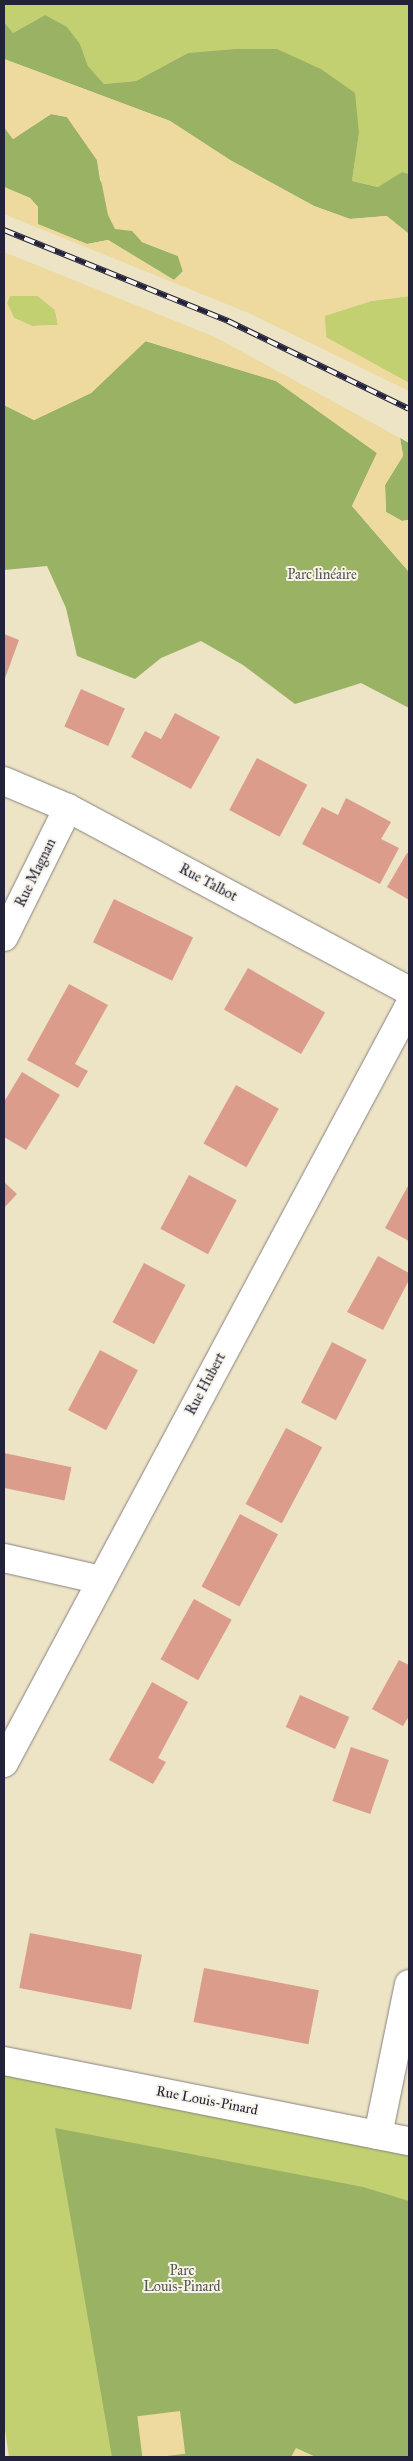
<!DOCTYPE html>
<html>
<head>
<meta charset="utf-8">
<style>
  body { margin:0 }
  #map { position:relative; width:413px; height:2461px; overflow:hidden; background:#ede3c5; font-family:"IM FELL Great Primer",serif }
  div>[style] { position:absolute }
  .green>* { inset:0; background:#c2d071 }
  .forest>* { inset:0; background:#99b263 }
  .sand>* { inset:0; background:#eeda9e; transform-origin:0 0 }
  .building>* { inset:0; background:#db9c8c; transform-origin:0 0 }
  .roads { filter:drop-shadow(0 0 1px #888280) drop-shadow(0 0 1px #888280) }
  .minor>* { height:28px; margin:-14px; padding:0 14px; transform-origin:14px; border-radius:14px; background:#fff }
  .rail>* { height:5.5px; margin-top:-2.75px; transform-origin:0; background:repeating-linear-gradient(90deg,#f7f3e8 0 11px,#22223b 0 22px); box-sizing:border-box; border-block:1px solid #22223b }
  span { translate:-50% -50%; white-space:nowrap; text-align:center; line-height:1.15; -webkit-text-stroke:4px #f7f3e8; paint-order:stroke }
  .park-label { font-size:14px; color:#52564b }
  .street-label { font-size:14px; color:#22223b }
  .frame { position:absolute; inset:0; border:5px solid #22223b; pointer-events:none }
</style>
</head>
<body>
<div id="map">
  <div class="green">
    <i style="clip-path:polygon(4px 4px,409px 4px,409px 174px,402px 172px,379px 187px,352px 181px,359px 133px,321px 69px,277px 50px,188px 53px,136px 81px,104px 84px,88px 66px,80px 44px,45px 15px,13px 33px,4px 22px)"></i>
    <i style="clip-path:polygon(10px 296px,38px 296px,55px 310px,58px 325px,32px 326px,14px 318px,7px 303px)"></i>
    <i style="clip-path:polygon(409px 296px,409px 383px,326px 338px,324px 316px,371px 301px)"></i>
    <i style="clip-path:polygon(4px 2061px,409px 2141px,409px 2457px,9px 2457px,4px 2423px)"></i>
  </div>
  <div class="forest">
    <i style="clip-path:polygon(45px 15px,67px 27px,80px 44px,88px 66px,104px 84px,136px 81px,188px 53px,236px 49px,277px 49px,321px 69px,355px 93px,359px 133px,352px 181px,378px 187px,402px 172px,409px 174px,409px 234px,386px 216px,350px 219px,314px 206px,230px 160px,170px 121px,4px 59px,4px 22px,13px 33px)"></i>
    <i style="clip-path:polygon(51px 114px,67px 117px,97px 160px,100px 180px,142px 242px,178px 256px,183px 271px,174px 280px,108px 240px,87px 244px,37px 224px,38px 207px,30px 198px,4px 187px,4px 127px,13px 139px)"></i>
    <i style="clip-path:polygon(145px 341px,276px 381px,377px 453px,352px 506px,409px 572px,409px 708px,361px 683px,295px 704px,243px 665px,201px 641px,161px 658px,135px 679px,77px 656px,66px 608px,47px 566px,4px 570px,4px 405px,34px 420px,91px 393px)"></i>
    <i style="clip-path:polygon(400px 438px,409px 443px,409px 520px,402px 521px,386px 512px,385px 485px,403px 456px)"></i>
    <i style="clip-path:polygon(55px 2128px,363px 2187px,409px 2201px,409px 2457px,112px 2457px)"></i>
  </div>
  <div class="sand">
    <i style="clip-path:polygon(4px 59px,170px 121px,230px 160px,314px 206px,350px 219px,387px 216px,409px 234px,409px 296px,371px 301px,325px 316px,326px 337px,409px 383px,409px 391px,251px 314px,4px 214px,4px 187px,30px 198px,38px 207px,38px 224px,87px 244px,108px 240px,174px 280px,183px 272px,178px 256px,142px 242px,132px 231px,115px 229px,108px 215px,97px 160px,67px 117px,51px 114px,13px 139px,4px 127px)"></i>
    <i style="clip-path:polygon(evenodd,4px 252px,215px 337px,400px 438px,403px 455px,385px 485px,386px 512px,402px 521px,409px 520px,409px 572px,352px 506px,377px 453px,276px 381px,146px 341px,91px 393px,34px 420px,4px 405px,4px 252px,10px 296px,38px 296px,55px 310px,58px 325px,32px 326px,14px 318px,7px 303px,10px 296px)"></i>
    <i style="left:180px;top:2411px;width:43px;height:43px;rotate:83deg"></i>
    <i style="clip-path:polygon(296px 2448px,316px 2457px,291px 2457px)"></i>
  </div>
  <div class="building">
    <i style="clip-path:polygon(4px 634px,19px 640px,4px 681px)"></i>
    <i style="left:81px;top:689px;width:48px;height:41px;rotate:24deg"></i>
    <i style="clip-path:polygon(175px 713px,220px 737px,191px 789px,131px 757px,145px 731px,161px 739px)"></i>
    <i style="left:257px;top:758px;width:57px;height:59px;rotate:28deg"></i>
    <i style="clip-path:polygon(346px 798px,391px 822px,381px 839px,399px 848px,380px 884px,302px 844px,322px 807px,338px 815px)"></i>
    <i style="clip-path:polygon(407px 853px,409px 854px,409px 900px,387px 887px)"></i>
    <i style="left:114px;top:899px;width:88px;height:48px;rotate:26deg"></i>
    <i style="left:248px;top:968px;width:89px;height:48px;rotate:30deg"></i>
    <i style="clip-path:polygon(69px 984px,108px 1005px,75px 1064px,88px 1071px,78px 1088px,27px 1060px)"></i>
    <i style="clip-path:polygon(22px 1072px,60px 1095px,26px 1150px,4px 1137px,4px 1102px)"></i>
    <i style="left:236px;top:1085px;width:49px;height:67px;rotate:29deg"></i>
    <i style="left:189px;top:1175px;width:54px;height:61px;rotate:28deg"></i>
    <i style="clip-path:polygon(4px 1182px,17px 1194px,4px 1208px)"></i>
    <i style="clip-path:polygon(409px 1184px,409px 1241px,385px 1228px)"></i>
    <i style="clip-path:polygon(378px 1256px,409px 1273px,409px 1280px,383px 1330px,347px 1312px)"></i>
    <i style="left:144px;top:1263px;width:47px;height:67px;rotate:28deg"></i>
    <i style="left:332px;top:1342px;width:39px;height:68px;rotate:27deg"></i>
    <i style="left:100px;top:1350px;width:43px;height:68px;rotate:28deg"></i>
    <i style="left:286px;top:1428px;width:41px;height:86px;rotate:28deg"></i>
    <i style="left:4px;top:1453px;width:69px;height:34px;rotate:12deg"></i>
    <i style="left:240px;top:1514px;width:43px;height:82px;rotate:28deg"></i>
    <i style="left:194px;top:1599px;width:43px;height:69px;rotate:29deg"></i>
    <i style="clip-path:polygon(399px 1660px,409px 1665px,409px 1716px,403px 1726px,372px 1709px)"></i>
    <i style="clip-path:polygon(152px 1682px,188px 1702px,158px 1758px,166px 1762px,153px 1784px,109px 1760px)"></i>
    <i style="left:300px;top:1695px;width:54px;height:35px;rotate:24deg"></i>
    <i style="left:351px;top:1747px;width:40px;height:57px;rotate:19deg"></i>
    <i style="left:30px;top:1933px;width:114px;height:56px;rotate:11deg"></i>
    <i style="left:204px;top:1968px;width:117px;height:55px;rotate:11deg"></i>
  </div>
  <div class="roads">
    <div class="minor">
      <i style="left:4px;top:781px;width:69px;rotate:22.9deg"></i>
      <i style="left:68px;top:808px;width:387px;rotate:28.2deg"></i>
      <i style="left:4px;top:937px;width:144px;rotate:-63.6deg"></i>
      <i style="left:4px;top:1558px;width:99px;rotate:12.8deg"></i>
      <i style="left:4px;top:1763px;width:859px;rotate:-61.85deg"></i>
      <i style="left:4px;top:2061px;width:413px;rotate:11.2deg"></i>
      <i style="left:378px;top:2135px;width:154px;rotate:-78.4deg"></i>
    </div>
  </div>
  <div class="rail">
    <i style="left:4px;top:230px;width:242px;rotate:22.1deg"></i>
    <i style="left:228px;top:321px;width:201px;rotate:25.9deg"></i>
  </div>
  <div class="park-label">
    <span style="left:322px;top:575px">Parc linéaire</span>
    <span style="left:182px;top:2279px">Parc<br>Louis-Pinard</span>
  </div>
  <div class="street-label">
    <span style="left:36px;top:873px;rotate:-64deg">Rue Magnan</span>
    <span style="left:208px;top:883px;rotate:28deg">Rue Talbot</span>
    <span style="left:206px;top:1384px;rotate:-62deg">Rue Hubert</span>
    <span style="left:207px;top:2101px;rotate:11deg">Rue Louis-Pinard</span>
  </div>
  <div class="frame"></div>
</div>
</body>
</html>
